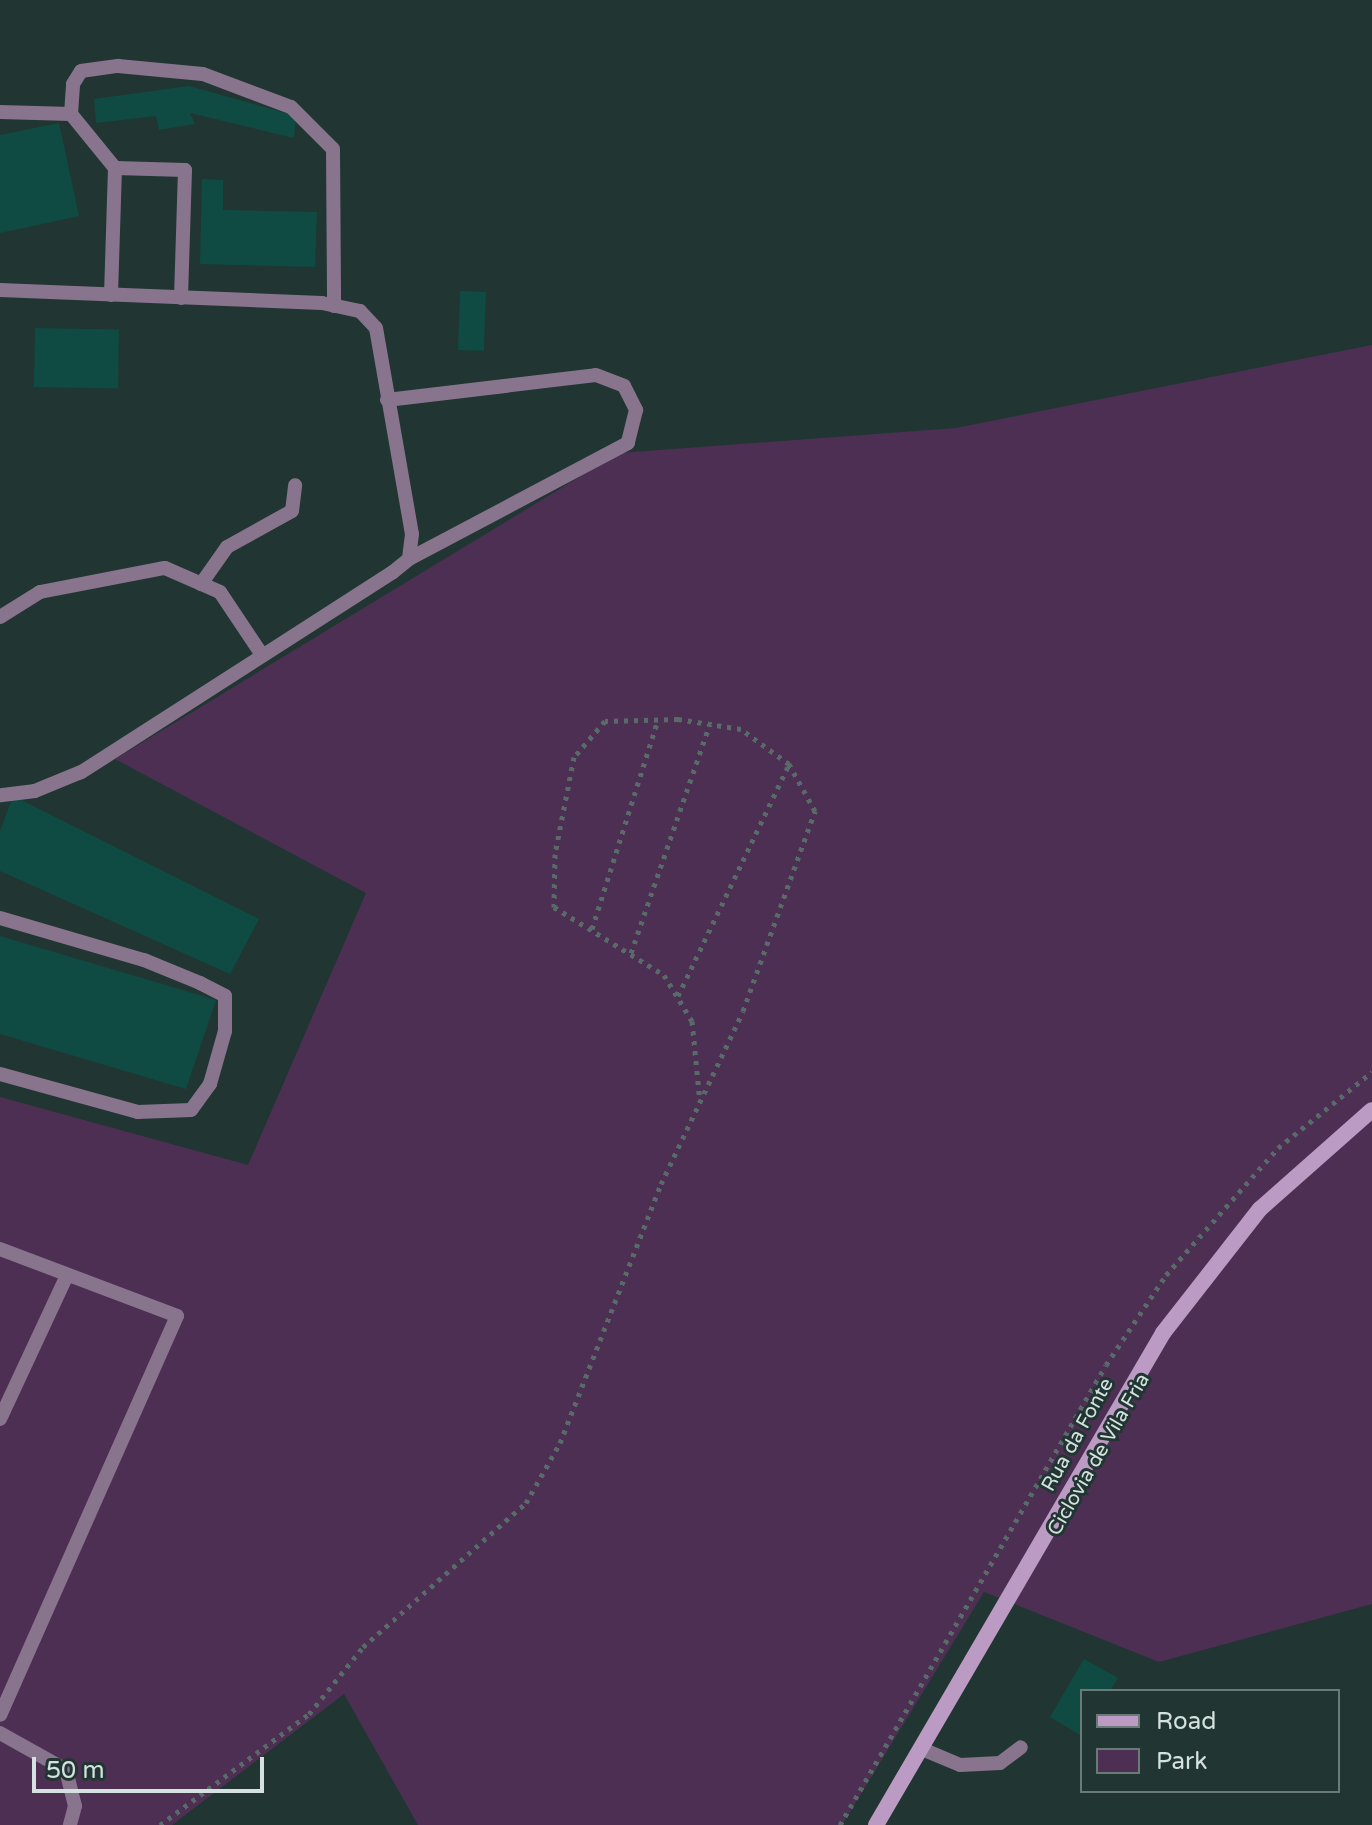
<!DOCTYPE html>
<html>
<head>
<meta charset="utf-8">
<style>
  body { margin:0 }
  #map { position:relative; width:1372px; height:1825px; overflow:hidden; background:#213632; font-family:"Varela Round",sans-serif }
  div>[style] { position:absolute }
  .green>* { inset:0; background:#4d2f54 }
  .building>* { inset:0; background:#0f4b42; transform-origin:0 0 }
  .path>* { height:5px; margin-top:-2.5px; transform-origin:0; background:repeating-linear-gradient(90deg,#596b68 0 4px,transparent 0 10px) }
  .lane>* { height:14px; margin:-7px; padding:0 7px; transform-origin:7px; border-radius:7px; background:#89748e }
  .secondary>* { height:16px; margin:-8px; padding:0 8px; transform-origin:8px; border-radius:8px; background:#bb9ac3 }
  span { translate:-50% -50%; white-space:nowrap; text-align:center; line-height:1.15; -webkit-text-stroke:6px #213632; paint-order:stroke }
  .street-label { font-size:20px; color:#d4e1de }
  .legend { position:absolute; left:1080px; top:1689px; width:260px; height:104px; box-sizing:border-box; background:#213632; border:2px solid #697a77; margin:0; padding:10px 14px; list-style:none; font-size:24px; color:#d4e1de }
  .legend li { display:flex; align-items:center; gap:16px; height:40px }
  .legend b { width:40px; border:2px solid #697a77 }
  .scale { position:absolute; left:32px; top:1757px; width:232px; height:36px; box-sizing:border-box; border:4px solid #d4e1de; border-top:0; padding-left:10px; font-size:24px; line-height:28px; white-space:nowrap; color:#d4e1de; -webkit-text-stroke:6px #213632; paint-order:stroke }
</style>
</head>
<body>
<div id="map">
  <div class="green">
    <i style="clip-path:polygon(1372px 345px,1372px 1604px,1159px 1662px,984px 1592px,842px 1825px,418px 1825px,344px 1694px,172px 1825px,0 1825px,0 1097px,248px 1165px,366px 893px,115px 759px,619px 453px,956px 428px)"></i>
  </div>
  <div class="building">
    <i style="clip-path:polygon(189px 86px,296px 116px,294px 138px,190px 113px,195px 124px,159px 130px,156px 116px,96px 123px,94px 99px)"></i>
    <i style="clip-path:polygon(59px 123px,79px 216px,0 233px,0 135px)"></i>
    <i style="clip-path:polygon(202px 179px,223px 180px,223px 210px,317px 212px,315px 267px,200px 264px)"></i>
    <i style="left:460px;top:291px;width:26px;height:59px;rotate:2deg"></i>
    <i style="left:35px;top:328px;width:84px;height:59px;rotate:1deg"></i>
    <i style="clip-path:polygon(13px 796px,259px 919px,230px 974px,0 871px,0 831px)"></i>
    <i style="clip-path:polygon(0 936px,216px 1000px,186px 1089px,0 1034px)"></i>
    <i style="clip-path:polygon(1084px 1659px,1118px 1678px,1110px 1691px,1082px 1691px,1082px 1736px,1050px 1717px)"></i>
  </div>
  <div class="path">
    <i style="left:592px;top:929px;width:219px;rotate:-72.5deg"></i>
    <i style="left:631px;top:953px;width:242px;rotate:-71deg"></i>
    <i style="left:678px;top:996px;width:257px;rotate:-64.4deg"></i>
    <i style="left:160px;top:1825px;width:186px;rotate:-36.7deg"></i>
    <i style="left:309px;top:1714px;width:86px;rotate:-51.1deg"></i>
    <i style="left:363px;top:1647px;width:217px;rotate:-41.5deg"></i>
    <i style="left:526px;top:1503px;width:69px;rotate:-60.5deg"></i>
    <i style="left:560px;top:1443px;width:278px;rotate:-68.7deg"></i>
    <i style="left:661px;top:1184px;width:191px;rotate:-64.6deg"></i>
    <i style="left:743px;top:1011px;width:213px;rotate:-70.2deg"></i>
    <i style="left:815px;top:811px;width:54px;rotate:-119deg"></i>
    <i style="left:789px;top:764px;width:59px;rotate:-143.9deg"></i>
    <i style="left:741px;top:729px;width:64px;rotate:-171deg"></i>
    <i style="left:678px;top:719px;width:73px;rotate:178.4deg"></i>
    <i style="left:605px;top:721px;width:48px;rotate:130.7deg"></i>
    <i style="left:574px;top:757px;width:99px;rotate:101.1deg"></i>
    <i style="left:555px;top:854px;width:53px;rotate:91.1deg"></i>
    <i style="left:554px;top:907px;width:129px;rotate:31.7deg"></i>
    <i style="left:664px;top:975px;width:54px;rotate:58.7deg"></i>
    <i style="left:692px;top:1021px;width:81px;rotate:84.4deg"></i>
    <i style="left:840px;top:1825px;width:531px;rotate:-59.96deg"></i>
    <i style="left:1106px;top:1365px;width:108px;rotate:-56.3deg"></i>
    <i style="left:1166px;top:1275px;width:169px;rotate:-48.6deg"></i>
    <i style="left:1278px;top:1148px;width:121px;rotate:-39deg"></i>
  </div>
  <div class="lane">
    <i style="left:0;top:112px;width:71px;rotate:1.6deg"></i>
    <i style="left:115px;top:168px;width:70px;rotate:-129.2deg"></i>
    <i style="left:71px;top:114px;width:30px;rotate:-86deg"></i>
    <i style="left:73px;top:84px;width:15px;rotate:-58deg"></i>
    <i style="left:81px;top:71px;width:37px;rotate:-8deg"></i>
    <i style="left:118px;top:66px;width:85px;rotate:5.4deg"></i>
    <i style="left:203px;top:74px;width:94px;rotate:20.6deg"></i>
    <i style="left:291px;top:107px;width:59px;rotate:45deg"></i>
    <i style="left:333px;top:149px;width:157px;rotate:89.6deg"></i>
    <i style="left:0;top:290px;width:322px;rotate:2.3deg"></i>
    <i style="left:322px;top:303px;width:39px;rotate:12deg"></i>
    <i style="left:360px;top:311px;width:23px;rotate:47deg"></i>
    <i style="left:376px;top:328px;width:209px;rotate:80.1deg"></i>
    <i style="left:412px;top:534px;width:25px;rotate:97deg"></i>
    <i style="left:409px;top:559px;width:21px;rotate:141deg"></i>
    <i style="left:393px;top:572px;width:371px;rotate:147.3deg"></i>
    <i style="left:81px;top:772px;width:50px;rotate:157.6deg"></i>
    <i style="left:35px;top:791px;width:35px;rotate:173deg"></i>
    <i style="left:111px;top:295px;width:127px;rotate:-88.2deg"></i>
    <i style="left:115px;top:168px;width:70px;rotate:1.6deg"></i>
    <i style="left:185px;top:170px;width:128px;rotate:91.8deg"></i>
    <i style="left:387px;top:400px;width:210px;rotate:-6.8deg"></i>
    <i style="left:596px;top:375px;width:30px;rotate:21deg"></i>
    <i style="left:624px;top:386px;width:27px;rotate:63deg"></i>
    <i style="left:636px;top:410px;width:34px;rotate:104deg"></i>
    <i style="left:628px;top:443px;width:248px;rotate:152.1deg"></i>
    <i style="left:201px;top:584px;width:45px;rotate:-54.9deg"></i>
    <i style="left:227px;top:547px;width:74px;rotate:-29deg"></i>
    <i style="left:292px;top:511px;width:26px;rotate:-83deg"></i>
    <i style="left:0;top:617px;width:47px;rotate:-32deg"></i>
    <i style="left:40px;top:592px;width:127px;rotate:-10.9deg"></i>
    <i style="left:165px;top:568px;width:60px;rotate:23.6deg"></i>
    <i style="left:220px;top:592px;width:76px;rotate:56.3deg"></i>
    <i style="left:0;top:918px;width:150px;rotate:16.3deg"></i>
    <i style="left:144px;top:960px;width:61px;rotate:22.3deg"></i>
    <i style="left:200px;top:983px;width:28px;rotate:27deg"></i>
    <i style="left:225px;top:996px;width:35px;rotate:90deg"></i>
    <i style="left:225px;top:1031px;width:55px;rotate:105.8deg"></i>
    <i style="left:210px;top:1084px;width:32px;rotate:126deg"></i>
    <i style="left:191px;top:1110px;width:53px;rotate:177.8deg"></i>
    <i style="left:138px;top:1112px;width:143px;rotate:-164.6deg"></i>
    <i style="left:0;top:1249px;width:189px;rotate:20.7deg"></i>
    <i style="left:177px;top:1316px;width:436px;rotate:113.9deg"></i>
    <i style="left:0;top:1419px;width:159px;rotate:-65deg"></i>
    <i style="left:0;top:1733px;width:76px;rotate:29.3deg"></i>
    <i style="left:66px;top:1770px;width:37px;rotate:76deg"></i>
    <i style="left:75px;top:1806px;width:20px;rotate:105deg"></i>
    <i style="left:922px;top:1749px;width:41px;rotate:22.8deg"></i>
    <i style="left:960px;top:1765px;width:40px;rotate:-2.9deg"></i>
    <i style="left:1000px;top:1763px;width:26px;rotate:-37deg"></i>
  </div>
  <div class="secondary">
    <i style="left:876px;top:1825px;width:570px;rotate:-59.74deg"></i>
    <i style="left:1163px;top:1333px;width:157px;rotate:-52deg"></i>
    <i style="left:1260px;top:1209px;width:149px;rotate:-41.5deg"></i>
  </div>
  <div class="street-label">
    <span style="left:1078px;top:1435px;rotate:-61deg">Rua da Fonte</span>
    <span style="left:1099px;top:1455px;rotate:-60deg">Ciclovia de Vila Fria</span>
  </div>
  <ul class="legend">
  <li><b style="height:10px;background:#bb9ac3"></b>Road</li>
  <li><b style="height:22px;background:#4d2f54"></b>Park</li>
  </ul>
  <div class="scale">50 m</div>
</div>
</body>
</html>
